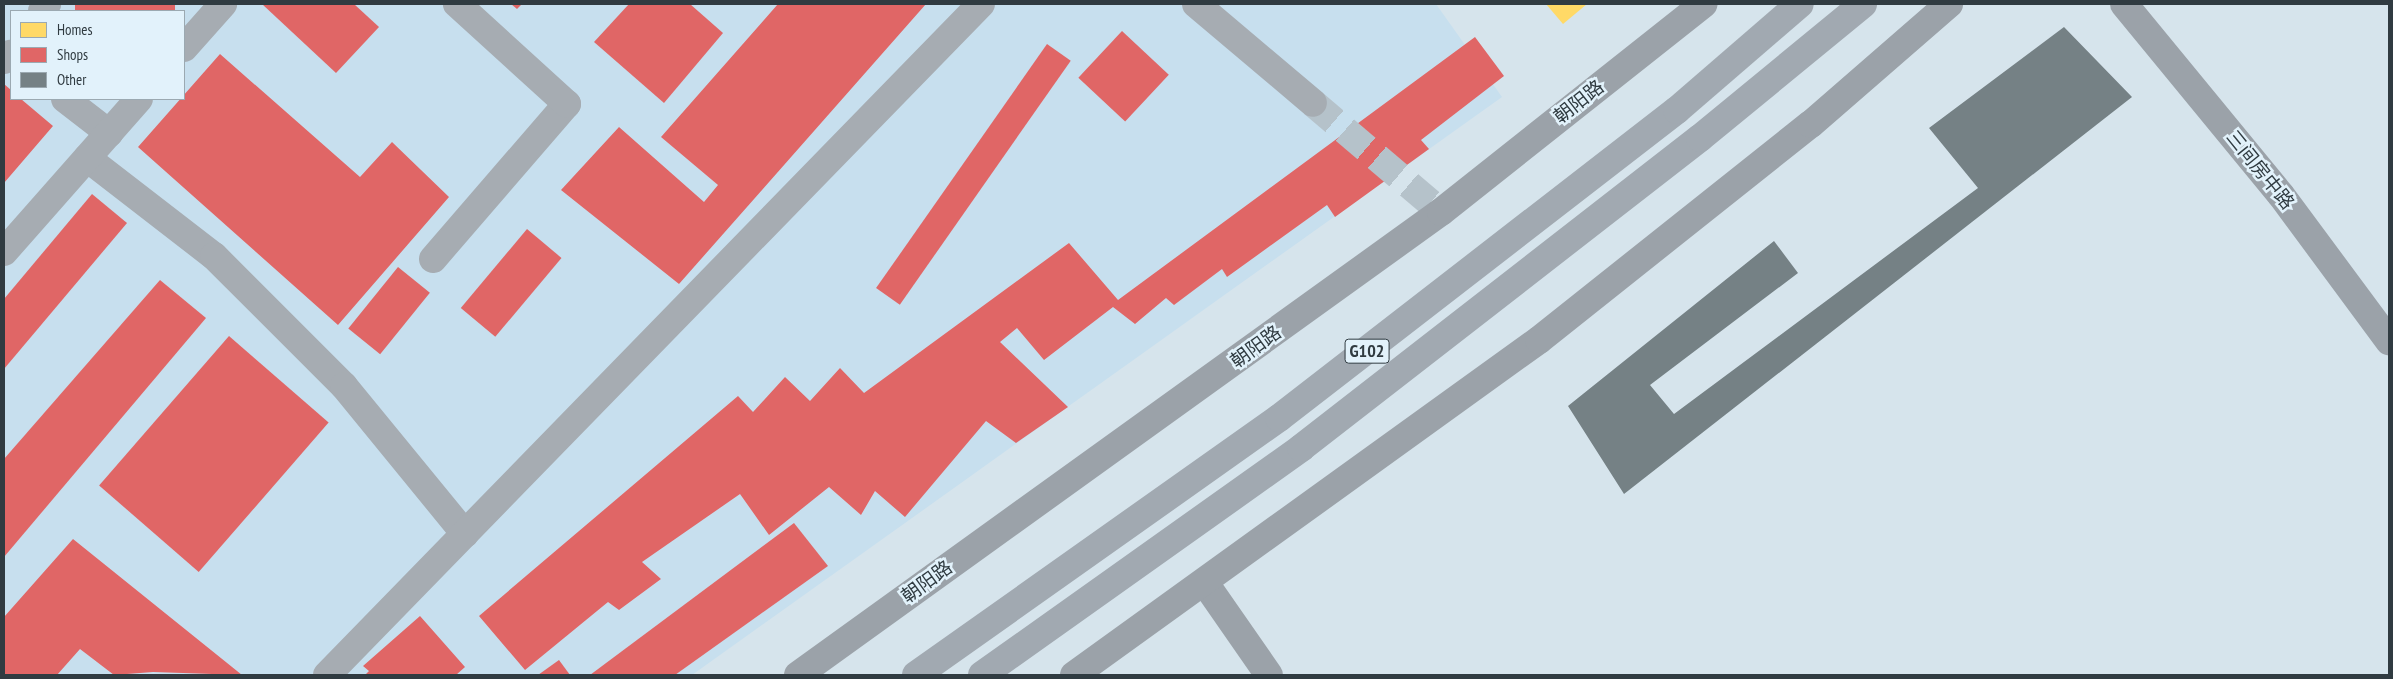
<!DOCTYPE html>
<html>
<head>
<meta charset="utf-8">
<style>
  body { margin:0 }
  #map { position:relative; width:2393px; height:679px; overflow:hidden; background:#d6e4ec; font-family:"PT Sans Narrow","Noto Sans SC",sans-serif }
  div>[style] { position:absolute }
  .built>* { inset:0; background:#c7dfee }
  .homes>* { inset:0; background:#ffd966 }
  .shops>* { inset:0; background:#e06666; transform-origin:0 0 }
  .building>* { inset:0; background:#758185 }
  .street-tunnel>* { height:28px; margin-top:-14px; transform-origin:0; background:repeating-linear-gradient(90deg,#b5c2ca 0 28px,transparent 0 42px) }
  .street>* { height:28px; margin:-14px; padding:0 14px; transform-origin:14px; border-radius:14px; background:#a6acb2 }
  .secondary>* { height:28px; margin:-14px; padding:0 14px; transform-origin:14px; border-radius:14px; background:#9ba2a9 }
  .highway>* { height:28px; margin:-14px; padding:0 14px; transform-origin:14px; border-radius:14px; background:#a1a9b1 }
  span { translate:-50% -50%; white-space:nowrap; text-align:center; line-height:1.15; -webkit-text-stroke:5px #e2f2fb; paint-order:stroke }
  .shield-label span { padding:1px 4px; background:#e2f2fb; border:1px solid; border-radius:4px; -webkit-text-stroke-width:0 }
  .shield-label { font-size:18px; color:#303b41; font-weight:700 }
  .street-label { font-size:19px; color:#303b41 }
  .frame { position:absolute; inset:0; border:5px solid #303b41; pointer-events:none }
  .legend { position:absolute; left:10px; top:10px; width:175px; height:90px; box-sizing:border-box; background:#e2f2fb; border:1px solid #9ba9b1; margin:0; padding:6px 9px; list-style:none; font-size:15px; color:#303b41 }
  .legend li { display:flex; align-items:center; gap:10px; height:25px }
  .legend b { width:25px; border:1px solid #9ba9b1 }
</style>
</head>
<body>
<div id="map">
  <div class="built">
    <i style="clip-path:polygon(evenodd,4px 4px,1436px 4px,1502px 97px,692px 675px,4px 675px,4px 4px,11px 11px,184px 11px,184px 99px,11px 99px,11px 11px)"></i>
  </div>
  <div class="homes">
    <i style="clip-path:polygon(1546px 4px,1587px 4px,1563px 24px)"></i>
  </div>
  <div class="shops">
    <i style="left:75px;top:4px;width:100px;height:10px"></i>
    <i style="clip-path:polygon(262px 4px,354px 4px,379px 27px,336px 73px)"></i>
    <i style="clip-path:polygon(511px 4px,522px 4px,517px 9px)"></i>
    <i style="clip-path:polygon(629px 4px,690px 4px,723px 33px,664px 103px,594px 42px)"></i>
    <i style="clip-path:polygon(778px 4px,926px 4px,679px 284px,561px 190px,619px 127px,704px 202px,718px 185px,661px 137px)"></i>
    <i style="left:1122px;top:31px;width:64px;height:64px;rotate:43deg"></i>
    <i style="clip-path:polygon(1475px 37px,1504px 76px,1421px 140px,1429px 149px,1335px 217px,1327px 205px,1227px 277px,1222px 269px,1174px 305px,1166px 298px,1135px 324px,1113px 307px,1044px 360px,1017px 328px,1000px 342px,1068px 407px,1016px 443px,986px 421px,905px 517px,875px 491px,861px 515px,829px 487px,769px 535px,740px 494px,642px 562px,661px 579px,619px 610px,608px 602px,525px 670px,479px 616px,738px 396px,753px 412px,785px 377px,810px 401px,840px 368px,864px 393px,1069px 243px,1118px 300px)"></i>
    <i style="left:1047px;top:44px;width:29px;height:298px;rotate:35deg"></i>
    <i style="clip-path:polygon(220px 54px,360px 177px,392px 142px,449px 197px,338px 325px,138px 147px)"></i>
    <i style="clip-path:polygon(4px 84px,11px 90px,11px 99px,21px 99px,53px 126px,4px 183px)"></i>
    <i style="clip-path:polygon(92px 194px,127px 223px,4px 369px,4px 299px)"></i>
    <i style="left:527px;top:229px;width:45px;height:103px;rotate:40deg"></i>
    <i style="left:398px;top:267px;width:41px;height:79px;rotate:39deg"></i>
    <i style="clip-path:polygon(160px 280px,206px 318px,4px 557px,4px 459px)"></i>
    <i style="left:229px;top:336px;width:132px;height:198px;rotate:41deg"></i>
    <i style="clip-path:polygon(794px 523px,828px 566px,675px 675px,590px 675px)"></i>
    <i style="clip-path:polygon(73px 539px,242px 675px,153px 672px,114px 675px,80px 649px,57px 675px,4px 675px,4px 617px)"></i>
    <i style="clip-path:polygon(420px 616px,465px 667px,456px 675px,365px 675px,369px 671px,363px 666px)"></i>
    <i style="clip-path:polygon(559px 660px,570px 675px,538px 675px)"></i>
  </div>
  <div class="building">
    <i style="clip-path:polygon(2064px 27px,2132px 97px,1624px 494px,1568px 406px,1774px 241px,1798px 273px,1650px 385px,1674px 414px,1978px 188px,1929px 128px)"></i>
  </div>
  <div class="street-tunnel">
    <i style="left:1313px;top:103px;width:168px;rotate:40.4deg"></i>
  </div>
  <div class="street">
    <i style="left:1196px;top:4px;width:153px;rotate:40.2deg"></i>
    <i style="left:42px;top:11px;width:9px;rotate:-54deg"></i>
    <i style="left:184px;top:48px;width:59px;rotate:-48.4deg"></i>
    <i style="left:4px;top:60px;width:8px;rotate:-50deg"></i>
    <i style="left:65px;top:99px;width:56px;rotate:37.7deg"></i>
    <i style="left:87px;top:158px;width:160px;rotate:37.7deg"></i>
    <i style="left:214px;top:256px;width:184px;rotate:45deg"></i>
    <i style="left:344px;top:386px;width:191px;rotate:50.7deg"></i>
    <i style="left:4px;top:252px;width:204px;rotate:-48.6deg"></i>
    <i style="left:433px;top:259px;width:205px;rotate:-49.2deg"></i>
    <i style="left:567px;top:104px;width:149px;rotate:-137.7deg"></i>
    <i style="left:327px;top:675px;width:937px;rotate:-45.74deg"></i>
  </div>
  <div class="secondary">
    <i style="left:2124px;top:4px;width:247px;rotate:50.6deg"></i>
    <i style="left:2281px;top:195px;width:182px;rotate:53.5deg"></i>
    <i style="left:1205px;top:583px;width:112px;rotate:55.2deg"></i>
    <i style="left:798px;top:675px;width:792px;rotate:-35.76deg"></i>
    <i style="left:1441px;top:212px;width:335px;rotate:-38.4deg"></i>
    <i style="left:1074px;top:675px;width:573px;rotate:-35.77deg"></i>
    <i style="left:1539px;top:340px;width:347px;rotate:-38.5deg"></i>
    <i style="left:1811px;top:124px;width:183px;rotate:-41deg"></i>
  </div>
  <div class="highway">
    <i style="left:916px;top:675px;width:445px;rotate:-35.3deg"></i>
    <i style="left:1279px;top:418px;width:503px;rotate:-37.74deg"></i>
    <i style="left:1677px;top:110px;width:162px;rotate:-40.8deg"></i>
    <i style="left:982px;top:675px;width:392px;rotate:-35.4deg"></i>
    <i style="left:1301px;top:448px;width:505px;rotate:-37.85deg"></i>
    <i style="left:1700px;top:138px;width:211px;rotate:-39.4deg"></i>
  </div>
  <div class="shield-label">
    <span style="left:1367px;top:351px">G102</span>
  </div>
  <div class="street-label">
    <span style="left:1579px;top:102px;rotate:-38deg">朝阳路</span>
    <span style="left:2260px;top:170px;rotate:51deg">三间房中路</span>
    <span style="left:1256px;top:347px;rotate:-36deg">朝阳路</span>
    <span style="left:927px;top:582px;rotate:-36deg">朝阳路</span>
  </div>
  <div class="frame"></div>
  <ul class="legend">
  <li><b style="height:14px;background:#ffd966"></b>Homes</li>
  <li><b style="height:14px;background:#e06666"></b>Shops</li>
  <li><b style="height:14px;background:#758185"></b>Other</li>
  </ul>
</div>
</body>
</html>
